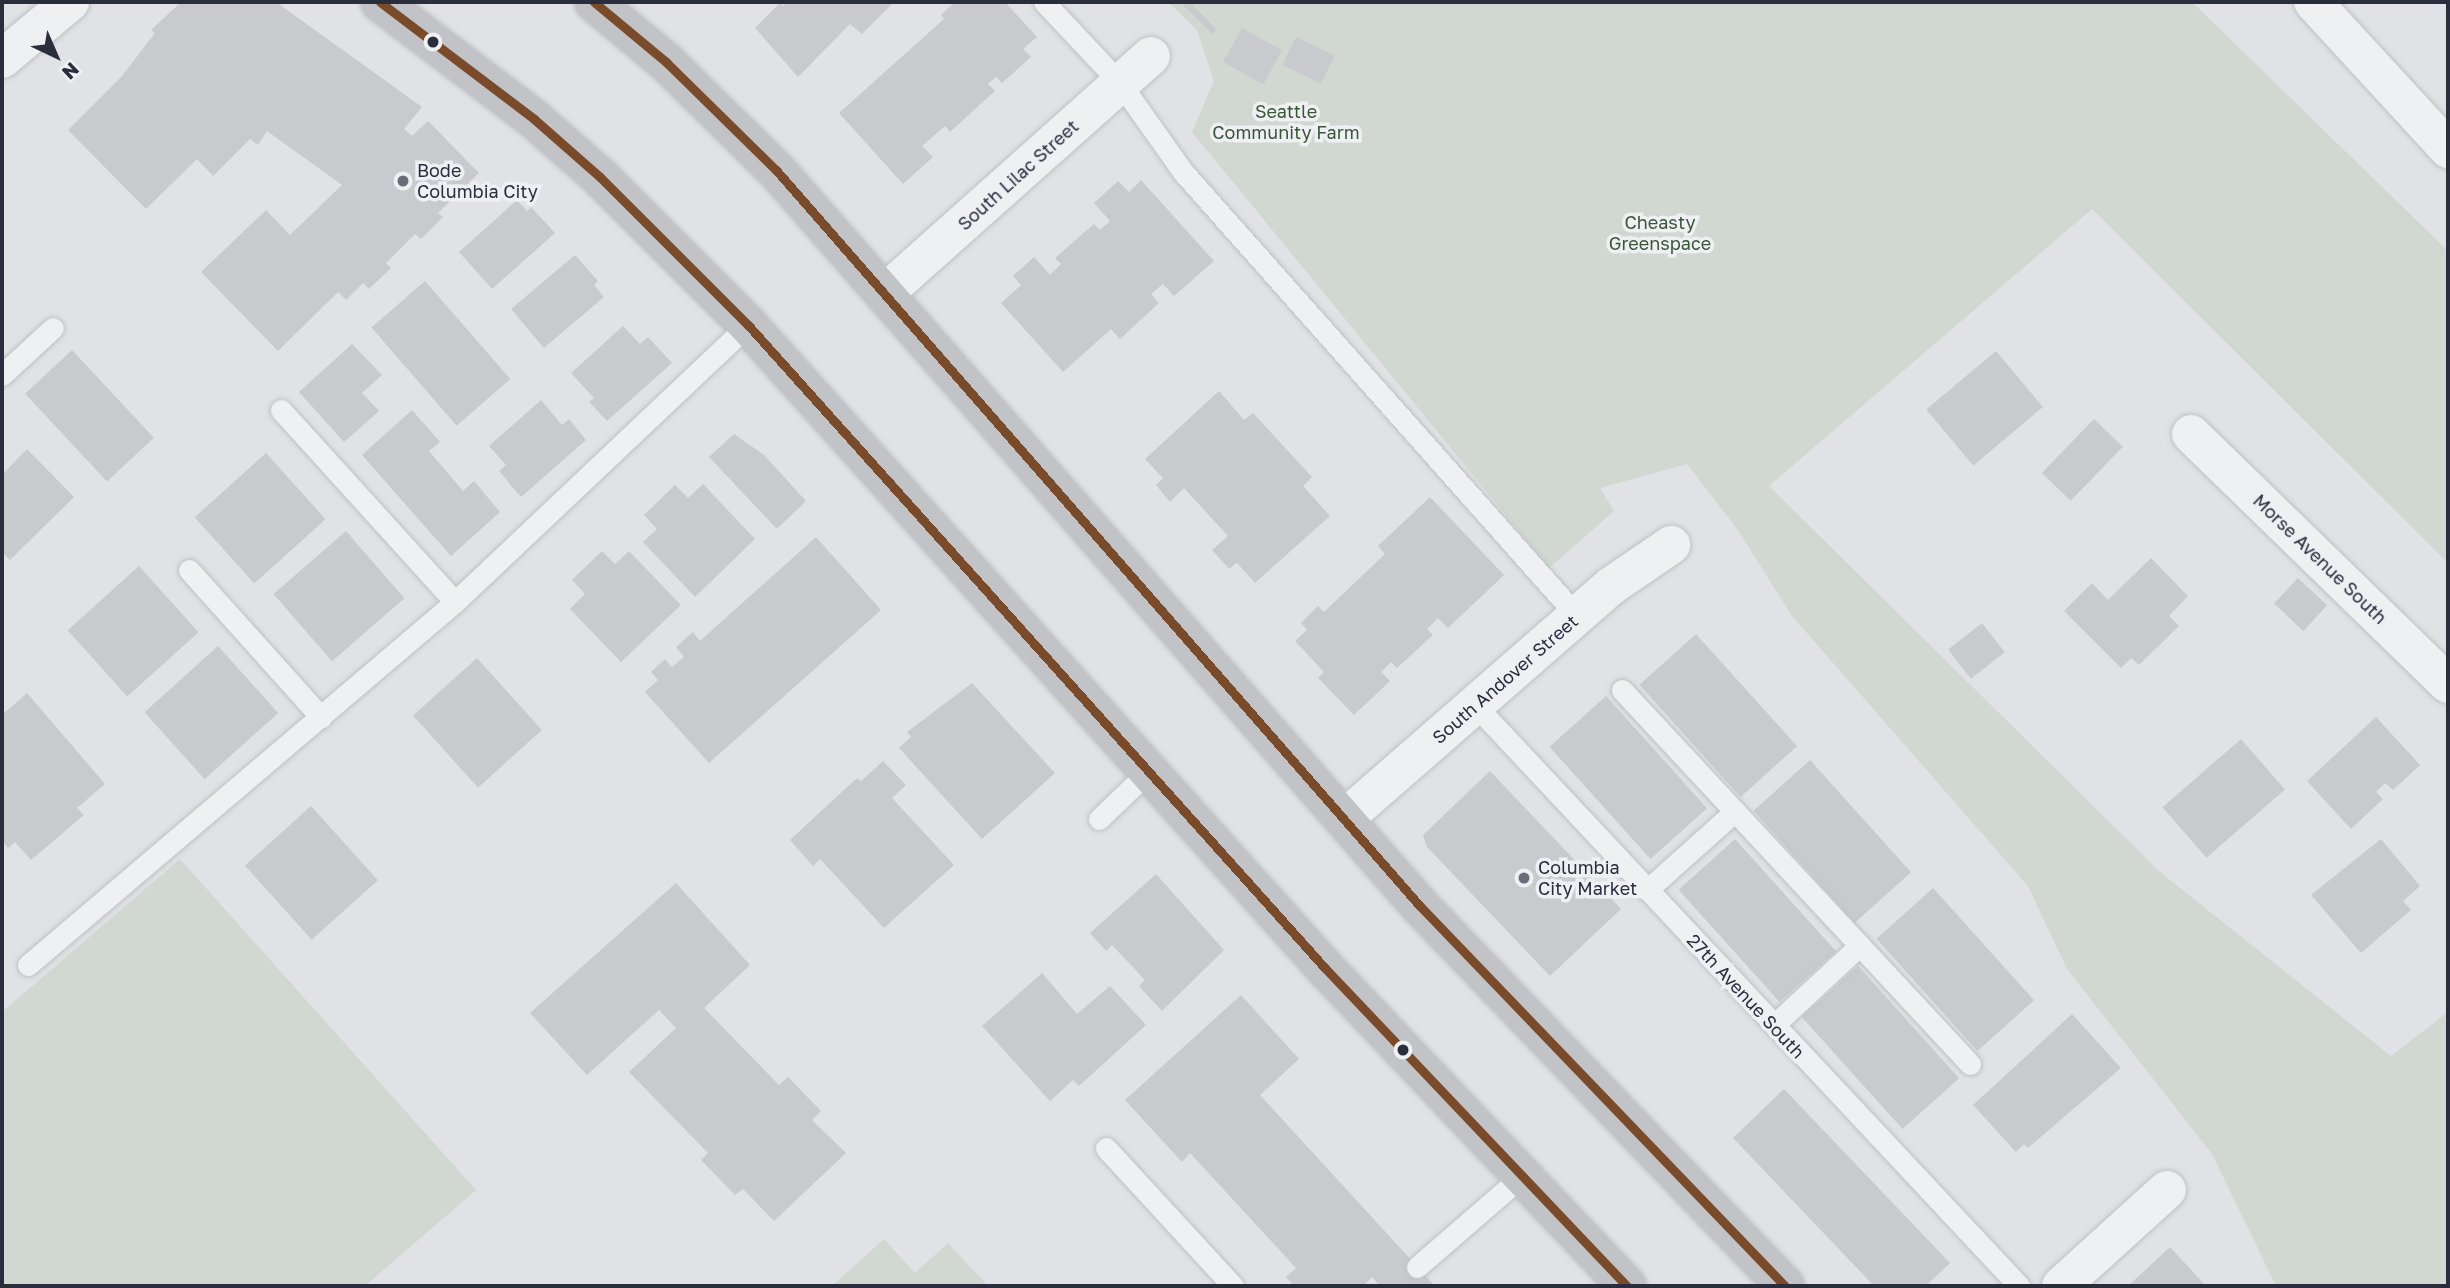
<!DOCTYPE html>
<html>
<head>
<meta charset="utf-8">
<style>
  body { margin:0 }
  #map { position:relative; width:2450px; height:1288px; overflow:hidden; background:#e0e2e5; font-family:"Golos Text",sans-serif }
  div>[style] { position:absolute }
  .green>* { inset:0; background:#d0d8d1 }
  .building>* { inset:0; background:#c9cacd; transform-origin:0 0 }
  .roads { filter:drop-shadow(0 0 2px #bfc0c3) drop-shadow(0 0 2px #bfc0c3) }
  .lane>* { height:21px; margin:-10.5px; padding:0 10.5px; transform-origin:10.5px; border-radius:10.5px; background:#eff0f2 }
  .street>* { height:38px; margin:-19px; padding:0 19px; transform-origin:19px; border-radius:19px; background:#eff0f2 }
  .secondary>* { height:38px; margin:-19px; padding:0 19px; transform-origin:19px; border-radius:19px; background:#c2c3c7 }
  .bus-1>* { height:9px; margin:-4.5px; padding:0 4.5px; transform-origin:4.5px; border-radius:4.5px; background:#7a4b2a }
  .dots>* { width:19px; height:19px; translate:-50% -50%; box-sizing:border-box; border:4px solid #eef0f4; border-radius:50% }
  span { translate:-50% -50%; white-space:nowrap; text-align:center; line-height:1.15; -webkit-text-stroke:7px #eef0f4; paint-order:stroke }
  .park-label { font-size:18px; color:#3a5639 }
  .poi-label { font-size:18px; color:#2a2e3c }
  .left { translate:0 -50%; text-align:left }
  .street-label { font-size:18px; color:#2a2e3c }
  .frame { position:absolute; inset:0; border:4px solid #2a2e3c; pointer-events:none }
  .north { position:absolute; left:21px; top:21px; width:70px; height:70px; -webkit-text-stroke:5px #eef0f4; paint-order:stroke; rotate:136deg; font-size:19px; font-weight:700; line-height:28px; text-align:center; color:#2a2e3c }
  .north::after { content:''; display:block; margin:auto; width:24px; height:32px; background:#2a2e3c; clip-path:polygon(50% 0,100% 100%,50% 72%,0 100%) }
</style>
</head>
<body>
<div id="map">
  <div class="green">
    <i style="clip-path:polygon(1168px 2px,2192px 2px,2448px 251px,2448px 563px,2092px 209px,1769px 486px,2160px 872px,2391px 1056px,2448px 1012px,2448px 1286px,2276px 1286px,2212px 1154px,2067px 969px,2028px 886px,1792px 616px,1738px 530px,1687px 464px,1600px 488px,1614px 511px,1549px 568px,1192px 132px,1214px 81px,1197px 30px)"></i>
    <i style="clip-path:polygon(180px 859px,476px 1190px,365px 1286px,2px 1286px,2px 1012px)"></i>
    <i style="clip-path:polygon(884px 1239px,915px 1273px,948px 1243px,988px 1286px,832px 1286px)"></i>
  </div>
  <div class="building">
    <i style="clip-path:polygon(181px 2px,276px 2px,422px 107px,404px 129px,412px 136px,428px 121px,479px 173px,438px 213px,443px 217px,421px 239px,415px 234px,386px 263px,391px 268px,369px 289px,363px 283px,346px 300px,338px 292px,278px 351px,201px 272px,266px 210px,290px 235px,342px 185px,267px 131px,258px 145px,250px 139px,213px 176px,197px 159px,146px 209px,68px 130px,122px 76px,155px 33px,151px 30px)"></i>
    <i style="clip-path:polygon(781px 2px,783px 6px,787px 2px,894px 2px,862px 34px,850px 24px,798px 77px,755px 28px)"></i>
    <i style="clip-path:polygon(955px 2px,1005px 2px,1037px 37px,1023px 49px,1031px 57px,1002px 83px,996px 77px,988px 84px,995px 91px,950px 132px,945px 126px,922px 146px,933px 157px,903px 184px,839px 113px,944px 19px,941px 15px)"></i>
    <i style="clip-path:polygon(1180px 2px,1190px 2px,1216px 29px,1213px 35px)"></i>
    <i style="left:1242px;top:28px;width:46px;height:39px;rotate:29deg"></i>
    <i style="left:1296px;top:37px;width:43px;height:31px;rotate:26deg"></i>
    <i style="clip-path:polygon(1141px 180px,1214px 261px,1174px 296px,1163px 284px,1151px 294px,1159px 303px,1120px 339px,1111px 329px,1063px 372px,1001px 303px,1021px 285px,1013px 276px,1034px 257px,1050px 275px,1061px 264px,1055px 258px,1094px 224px,1100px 230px,1110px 221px,1094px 203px,1118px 181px,1129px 192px)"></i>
    <i style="clip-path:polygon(517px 200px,527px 211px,531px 207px,555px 233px,492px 289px,459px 252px)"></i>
    <i style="clip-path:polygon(575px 255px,598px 281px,594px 285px,604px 297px,544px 348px,511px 309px)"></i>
    <i style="left:425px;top:281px;width:130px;height:71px;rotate:49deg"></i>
    <i style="clip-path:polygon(623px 326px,640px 344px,648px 337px,672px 363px,607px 421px,589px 402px,594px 398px,571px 373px)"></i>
    <i style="clip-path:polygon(352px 344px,382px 375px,362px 393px,379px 411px,344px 442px,299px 392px)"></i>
    <i style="left:72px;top:350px;width:120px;height:64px;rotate:47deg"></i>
    <i style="left:1996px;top:351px;width:73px;height:91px;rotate:50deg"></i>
    <i style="clip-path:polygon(1219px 391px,1244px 420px,1253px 413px,1312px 477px,1303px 486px,1330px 516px,1255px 583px,1237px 563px,1229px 569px,1212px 550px,1228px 536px,1184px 488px,1170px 502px,1156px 485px,1163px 478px,1145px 459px)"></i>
    <i style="clip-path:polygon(541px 400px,562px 425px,569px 419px,586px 440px,521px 497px,499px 471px,506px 465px,489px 446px)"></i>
    <i style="clip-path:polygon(412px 410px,440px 442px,429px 451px,463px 491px,474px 481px,500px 512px,451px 556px,362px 455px)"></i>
    <i style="left:2094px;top:419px;width:40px;height:75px;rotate:44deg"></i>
    <i style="clip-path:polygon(734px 434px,764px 455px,806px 501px,777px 529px,709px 457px)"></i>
    <i style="clip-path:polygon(27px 449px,74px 497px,10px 560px,2px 552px,2px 475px)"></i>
    <i style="left:266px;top:453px;width:89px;height:96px;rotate:48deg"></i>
    <i style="clip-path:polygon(703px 484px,755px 539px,695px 597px,643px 542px,657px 529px,644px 515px,675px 485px,688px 498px)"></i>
    <i style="clip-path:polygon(1430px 497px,1504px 575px,1448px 628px,1438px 618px,1427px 629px,1433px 635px,1397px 668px,1391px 662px,1381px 672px,1390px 681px,1354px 715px,1318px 678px,1324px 672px,1295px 641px,1307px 630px,1301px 623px,1318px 606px,1324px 612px,1385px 554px,1378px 546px)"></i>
    <i style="left:346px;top:531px;width:89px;height:96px;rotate:49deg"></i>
    <i style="clip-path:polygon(816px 537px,881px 610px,709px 763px,645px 692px,658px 680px,651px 672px,665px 659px,672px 667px,684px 657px,676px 647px,693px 632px,700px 641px)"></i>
    <i style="clip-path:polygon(602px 551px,615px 564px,629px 551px,681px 605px,621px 662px,570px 609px,585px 594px,572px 580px)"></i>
    <i style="clip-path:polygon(2151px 558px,2188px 596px,2169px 616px,2179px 626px,2139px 665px,2131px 658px,2121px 668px,2064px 611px,2092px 583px,2108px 600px)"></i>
    <i style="left:139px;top:566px;width:89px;height:96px;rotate:48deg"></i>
    <i style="left:2298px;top:578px;width:40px;height:35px;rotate:43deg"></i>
    <i style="left:1982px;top:623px;width:37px;height:43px;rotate:52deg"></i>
    <i style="left:1696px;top:634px;width:151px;height:76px;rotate:48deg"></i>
    <i style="left:218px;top:646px;width:90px;height:99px;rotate:48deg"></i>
    <i style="left:477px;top:658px;width:97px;height:86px;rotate:48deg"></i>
    <i style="clip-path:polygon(972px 683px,1055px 773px,982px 839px,899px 748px,911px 737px,907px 732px)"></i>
    <i style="clip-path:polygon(27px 693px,105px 784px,77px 808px,84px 815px,31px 860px,15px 842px,8px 848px,2px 840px,2px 715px)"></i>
    <i style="left:1606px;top:696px;width:151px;height:76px;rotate:48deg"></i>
    <i style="clip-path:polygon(2376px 717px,2420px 765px,2393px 790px,2385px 783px,2376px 792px,2383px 799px,2351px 829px,2307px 781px)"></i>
    <i style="left:2241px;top:739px;width:67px;height:104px;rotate:49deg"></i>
    <i style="left:1810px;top:760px;width:151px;height:76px;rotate:48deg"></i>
    <i style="clip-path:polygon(883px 761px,906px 785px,892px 798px,954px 865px,884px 928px,820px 859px,813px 866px,790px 840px,857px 778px,861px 781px)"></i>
    <i style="clip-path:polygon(1490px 771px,1621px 909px,1550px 976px,1427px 847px,1423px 835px)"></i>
    <i style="left:311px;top:806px;width:100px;height:89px;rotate:48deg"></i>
    <i style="left:1735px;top:839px;width:151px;height:76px;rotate:48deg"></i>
    <i style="clip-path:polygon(2381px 839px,2420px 886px,2403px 901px,2411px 910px,2361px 953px,2311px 895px)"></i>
    <i style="clip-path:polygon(1156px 874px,1224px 950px,1162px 1011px,1139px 986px,1145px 980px,1112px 945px,1106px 951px,1090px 933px)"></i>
    <i style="clip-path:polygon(676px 883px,750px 965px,704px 1008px,779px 1085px,788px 1077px,821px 1111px,812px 1120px,846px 1153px,774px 1221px,743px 1189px,735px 1195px,701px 1160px,708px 1153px,629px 1072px,676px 1028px,659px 1010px,587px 1075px,530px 1013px)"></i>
    <i style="left:1933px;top:888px;width:151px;height:76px;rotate:48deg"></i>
    <i style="left:1858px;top:966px;width:151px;height:76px;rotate:48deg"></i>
    <i style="clip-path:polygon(1042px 973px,1077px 1014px,1110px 986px,1146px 1025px,1079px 1086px,1073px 1080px,1050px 1101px,982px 1026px)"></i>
    <i style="clip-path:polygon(1241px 995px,1299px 1059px,1260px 1095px,1435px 1286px,1380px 1286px,1372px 1277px,1363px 1286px,1294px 1286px,1286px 1277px,1296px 1268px,1190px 1153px,1182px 1162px,1125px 1100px)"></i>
    <i style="clip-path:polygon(2072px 1014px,2121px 1068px,2028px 1148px,2024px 1144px,2016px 1152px,1973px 1105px)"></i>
    <i style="clip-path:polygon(1784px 1089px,1950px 1263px,1926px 1286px,1874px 1286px,1733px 1138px)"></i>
    <i style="clip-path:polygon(2170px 1247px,2206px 1286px,2128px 1286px)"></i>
  </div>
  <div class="roads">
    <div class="lane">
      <i style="left:1044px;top:2px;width:111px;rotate:46.8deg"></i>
      <i style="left:1120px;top:83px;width:109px;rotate:54.7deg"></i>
      <i style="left:1183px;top:172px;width:594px;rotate:48.41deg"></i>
      <i style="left:2px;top:375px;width:69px;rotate:-42.7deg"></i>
      <i style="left:281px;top:410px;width:259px;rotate:47.8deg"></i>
      <i style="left:189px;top:570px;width:198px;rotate:48.1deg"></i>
      <i style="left:1622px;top:690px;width:511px;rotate:47.06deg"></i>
      <i style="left:1475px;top:705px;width:796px;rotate:46.88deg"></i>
      <i style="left:1099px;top:819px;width:71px;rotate:-43.9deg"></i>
      <i style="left:1647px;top:890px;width:118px;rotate:-41.9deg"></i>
      <i style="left:28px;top:965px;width:560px;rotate:-40.37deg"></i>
      <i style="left:455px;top:602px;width:403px;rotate:-43.4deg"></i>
      <i style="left:1774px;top:1025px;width:117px;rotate:-42.9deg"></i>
      <i style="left:1106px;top:1148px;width:188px;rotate:47.4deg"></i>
      <i style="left:1417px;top:1267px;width:138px;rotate:-40.9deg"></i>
    </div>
    <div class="street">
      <i style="left:2313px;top:2px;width:200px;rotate:47.4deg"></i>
      <i style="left:2px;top:59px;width:89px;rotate:-40deg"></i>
      <i style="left:885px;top:293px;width:356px;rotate:-41.7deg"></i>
      <i style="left:2191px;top:434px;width:359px;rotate:44.2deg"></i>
      <i style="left:1344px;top:819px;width:354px;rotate:-41.1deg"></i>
      <i style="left:1611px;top:586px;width:73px;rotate:-34.3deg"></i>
      <i style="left:2061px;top:1286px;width:143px;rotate:-42.2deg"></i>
    </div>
    <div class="secondary">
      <i style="left:380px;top:2px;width:193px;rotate:37.2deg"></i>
      <i style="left:534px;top:119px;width:88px;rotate:41.3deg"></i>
      <i style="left:600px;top:177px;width:209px;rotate:45deg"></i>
      <i style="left:748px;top:325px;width:863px;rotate:48.1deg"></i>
      <i style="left:1324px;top:967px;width:440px;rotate:46.5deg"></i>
      <i style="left:594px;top:2px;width:94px;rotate:39.8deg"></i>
      <i style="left:666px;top:62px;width:154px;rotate:44.5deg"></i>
      <i style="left:776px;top:170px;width:977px;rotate:48.82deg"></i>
      <i style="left:1419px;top:905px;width:528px;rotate:46.15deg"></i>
    </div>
  </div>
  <div class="bus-1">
    <i style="left:380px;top:2px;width:193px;rotate:37.2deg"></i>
    <i style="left:534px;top:119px;width:88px;rotate:41.3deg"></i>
    <i style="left:600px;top:177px;width:209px;rotate:45deg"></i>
    <i style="left:748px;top:325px;width:863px;rotate:48.1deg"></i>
    <i style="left:1324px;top:967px;width:440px;rotate:46.5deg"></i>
    <i style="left:594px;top:2px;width:94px;rotate:39.8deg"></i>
    <i style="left:666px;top:62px;width:154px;rotate:44.5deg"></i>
    <i style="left:776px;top:170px;width:977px;rotate:48.82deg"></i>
    <i style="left:1419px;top:905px;width:528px;rotate:46.15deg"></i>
  </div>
  <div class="dots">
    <i style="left:433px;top:42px;background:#2a2e3c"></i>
    <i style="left:403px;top:181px;background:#6a6d77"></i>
    <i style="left:1524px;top:878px;background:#6a6d77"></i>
    <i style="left:1403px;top:1050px;background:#2a2e3c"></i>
  </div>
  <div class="park-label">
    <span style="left:1286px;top:122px">Seattle<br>Community Farm</span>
    <span style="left:1660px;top:233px">Cheasty<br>Greenspace</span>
  </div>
  <div class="poi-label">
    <span class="left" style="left:417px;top:181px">Bode<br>Columbia City</span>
    <span class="left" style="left:1538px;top:878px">Columbia<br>City Market</span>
  </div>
  <div class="street-label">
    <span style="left:1018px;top:175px;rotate:-42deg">South Lilac Street</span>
    <span style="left:2320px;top:559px;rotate:44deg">Morse Avenue South</span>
    <span style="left:1505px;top:679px;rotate:-41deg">South Andover Street</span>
    <span style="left:1746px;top:996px;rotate:47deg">27th Avenue South</span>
  </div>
  <div class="frame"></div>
  <div class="north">N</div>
</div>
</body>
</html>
